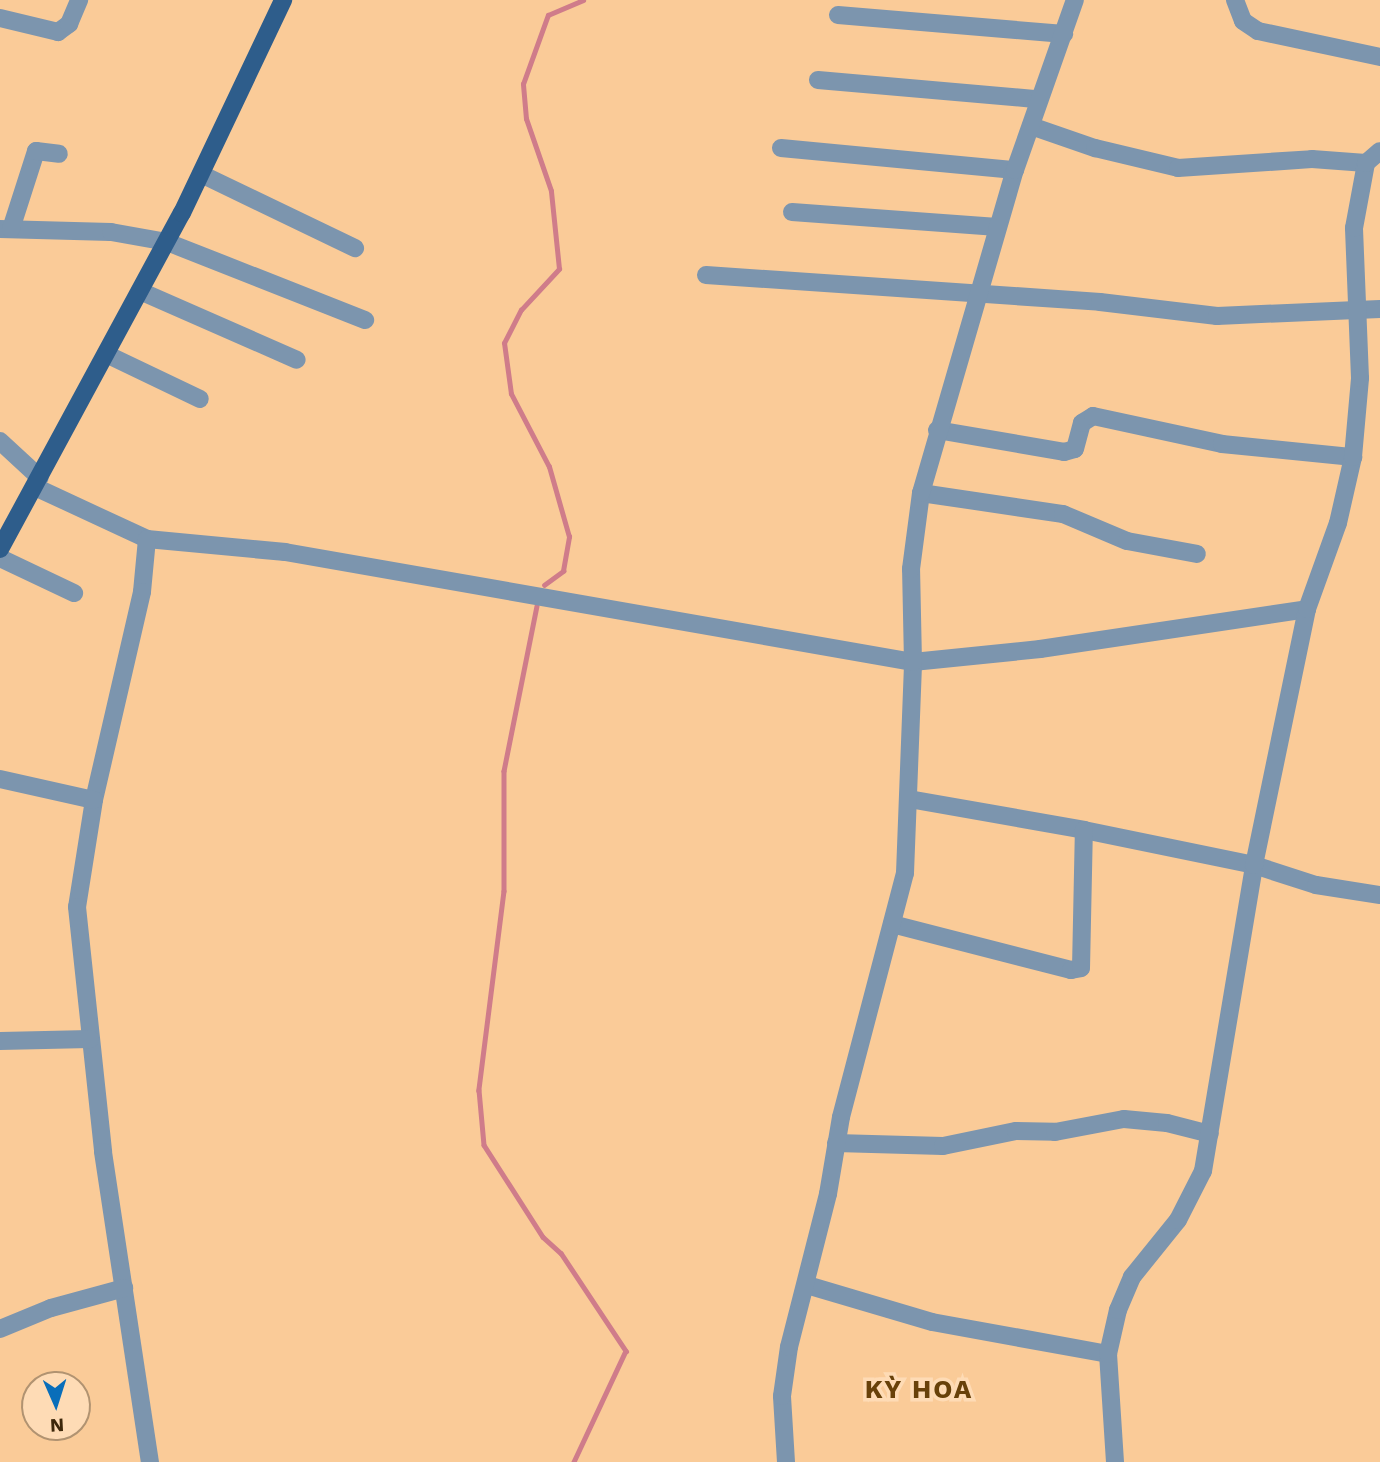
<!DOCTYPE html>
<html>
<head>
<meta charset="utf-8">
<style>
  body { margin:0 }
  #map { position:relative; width:1380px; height:1462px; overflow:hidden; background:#facb98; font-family:"Work Sans",sans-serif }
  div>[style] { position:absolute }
  .stream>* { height:4.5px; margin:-2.25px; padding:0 2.25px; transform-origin:2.25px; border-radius:2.25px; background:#cf7c8a }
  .minor>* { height:18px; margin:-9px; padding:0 9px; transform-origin:9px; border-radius:9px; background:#7c95ae }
  .major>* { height:18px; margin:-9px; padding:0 9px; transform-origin:9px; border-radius:9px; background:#2e5d8b }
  span { translate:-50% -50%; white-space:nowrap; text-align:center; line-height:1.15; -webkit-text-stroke:7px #fedbb5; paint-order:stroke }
  .district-label { font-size:26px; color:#684109; font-weight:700; letter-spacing:2px }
  .north { position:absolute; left:21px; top:1371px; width:70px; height:70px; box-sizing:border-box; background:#fedbb5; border:2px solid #b19371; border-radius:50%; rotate:177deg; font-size:19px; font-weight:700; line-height:28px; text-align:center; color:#3d270a }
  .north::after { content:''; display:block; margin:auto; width:24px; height:32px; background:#096eba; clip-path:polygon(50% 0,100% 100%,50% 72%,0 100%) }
</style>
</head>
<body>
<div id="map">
  <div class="stream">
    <i style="left:544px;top:585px;width:24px;rotate:-36deg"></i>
    <i style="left:563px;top:571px;width:35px;rotate:-80deg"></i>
    <i style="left:569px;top:537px;width:73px;rotate:-105.9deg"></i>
    <i style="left:549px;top:467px;width:82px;rotate:-117.5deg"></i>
    <i style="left:511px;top:394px;width:51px;rotate:-97.8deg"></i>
    <i style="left:504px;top:343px;width:37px;rotate:-63deg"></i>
    <i style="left:521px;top:310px;width:56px;rotate:-47.2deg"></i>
    <i style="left:559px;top:269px;width:78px;rotate:-95.9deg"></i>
    <i style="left:551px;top:191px;width:76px;rotate:-109.1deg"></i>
    <i style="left:526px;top:119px;width:35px;rotate:-95deg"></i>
    <i style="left:523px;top:84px;width:73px;rotate:-70.1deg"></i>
    <i style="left:548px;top:15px;width:38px;rotate:-23deg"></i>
    <i style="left:537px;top:606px;width:168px;rotate:101.3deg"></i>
    <i style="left:504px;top:771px;width:120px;rotate:90deg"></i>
    <i style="left:504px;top:891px;width:201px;rotate:97.2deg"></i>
    <i style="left:479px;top:1090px;width:55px;rotate:84.8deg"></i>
    <i style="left:484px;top:1145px;width:109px;rotate:57.3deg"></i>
    <i style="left:543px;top:1237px;width:24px;rotate:42deg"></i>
    <i style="left:561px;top:1253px;width:118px;rotate:56.4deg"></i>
    <i style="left:626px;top:1351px;width:123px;rotate:115.1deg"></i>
  </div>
  <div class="minor">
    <i style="left:1235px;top:0;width:22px;rotate:69deg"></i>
    <i style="left:1243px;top:21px;width:18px;rotate:34deg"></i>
    <i style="left:1258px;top:31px;width:125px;rotate:12deg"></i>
    <i style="left:838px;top:15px;width:227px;rotate:4.8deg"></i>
    <i style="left:0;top:18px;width:60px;rotate:13.6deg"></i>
    <i style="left:58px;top:32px;width:14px;rotate:-36deg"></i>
    <i style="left:69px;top:24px;width:26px;rotate:-67deg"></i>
    <i style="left:818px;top:80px;width:220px;rotate:5deg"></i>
    <i style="left:1031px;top:126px;width:68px;rotate:19deg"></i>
    <i style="left:1095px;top:148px;width:85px;rotate:13.5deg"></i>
    <i style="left:1178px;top:168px;width:134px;rotate:-3.8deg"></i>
    <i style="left:1312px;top:159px;width:54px;rotate:4.2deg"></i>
    <i style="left:781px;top:148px;width:235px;rotate:5.4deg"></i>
    <i style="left:201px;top:174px;width:171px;rotate:25.7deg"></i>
    <i style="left:792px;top:212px;width:206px;rotate:4.2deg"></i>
    <i style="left:0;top:229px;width:111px;rotate:1.5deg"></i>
    <i style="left:111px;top:232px;width:57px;rotate:10.1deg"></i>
    <i style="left:167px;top:242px;width:213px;rotate:21.5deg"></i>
    <i style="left:11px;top:229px;width:82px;rotate:-72.2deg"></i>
    <i style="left:36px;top:151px;width:23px;rotate:7deg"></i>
    <i style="left:706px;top:275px;width:395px;rotate:3.9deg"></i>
    <i style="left:1100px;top:302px;width:118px;rotate:6.8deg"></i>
    <i style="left:1217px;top:316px;width:163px;rotate:-2.5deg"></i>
    <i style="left:140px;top:291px;width:171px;rotate:23.7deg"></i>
    <i style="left:106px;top:354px;width:104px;rotate:25.6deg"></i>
    <i style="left:937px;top:430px;width:129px;rotate:9.8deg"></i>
    <i style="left:1064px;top:452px;width:11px;rotate:-15deg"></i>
    <i style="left:1075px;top:449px;width:27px;rotate:-75deg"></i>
    <i style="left:1082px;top:423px;width:13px;rotate:-32deg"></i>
    <i style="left:1093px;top:416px;width:132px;rotate:12.2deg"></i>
    <i style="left:1222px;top:444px;width:132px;rotate:5.7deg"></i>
    <i style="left:0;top:441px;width:54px;rotate:42.8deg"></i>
    <i style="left:35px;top:487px;width:123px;rotate:24.9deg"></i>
    <i style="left:147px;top:539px;width:139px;rotate:5.4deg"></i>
    <i style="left:285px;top:552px;width:638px;rotate:9.94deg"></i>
    <i style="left:913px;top:662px;width:128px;rotate:-5.8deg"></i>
    <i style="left:1040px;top:649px;width:270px;rotate:-8.5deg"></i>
    <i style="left:921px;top:493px;width:144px;rotate:8.4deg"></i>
    <i style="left:1063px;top:514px;width:69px;rotate:22.9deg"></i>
    <i style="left:1127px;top:541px;width:71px;rotate:10.5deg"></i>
    <i style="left:147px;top:539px;width:53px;rotate:95.4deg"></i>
    <i style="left:142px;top:592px;width:213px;rotate:103deg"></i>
    <i style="left:94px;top:800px;width:108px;rotate:99deg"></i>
    <i style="left:77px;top:907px;width:246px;rotate:83.9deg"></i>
    <i style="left:103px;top:1152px;width:314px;rotate:81.4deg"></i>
    <i style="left:0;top:558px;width:82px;rotate:25.3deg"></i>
    <i style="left:0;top:779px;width:96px;rotate:12.6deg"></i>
    <i style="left:909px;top:799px;width:178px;rotate:10deg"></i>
    <i style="left:1084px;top:830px;width:174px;rotate:11.6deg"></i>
    <i style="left:1254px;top:865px;width:65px;rotate:17.9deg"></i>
    <i style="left:1316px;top:885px;width:65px;rotate:8.9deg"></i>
    <i style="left:892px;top:924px;width:185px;rotate:14.4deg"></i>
    <i style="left:1071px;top:970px;width:10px;rotate:-11deg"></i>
    <i style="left:1081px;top:968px;width:138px;rotate:-88.8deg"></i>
    <i style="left:0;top:1041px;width:90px;rotate:-1.3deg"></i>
    <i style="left:836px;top:1143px;width:107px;rotate:1.6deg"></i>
    <i style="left:943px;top:1146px;width:75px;rotate:-11.6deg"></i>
    <i style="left:1016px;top:1131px;width:39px;rotate:1deg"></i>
    <i style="left:1055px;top:1132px;width:70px;rotate:-10.7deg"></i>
    <i style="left:1124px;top:1119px;width:43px;rotate:5.3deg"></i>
    <i style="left:1167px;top:1123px;width:44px;rotate:14.3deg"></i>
    <i style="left:807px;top:1285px;width:130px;rotate:16.5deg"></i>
    <i style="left:932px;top:1322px;width:179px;rotate:10.3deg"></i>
    <i style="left:0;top:1329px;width:55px;rotate:-22.4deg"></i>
    <i style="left:51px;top:1308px;width:76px;rotate:-15.3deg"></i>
    <i style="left:786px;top:1462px;width:66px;rotate:-93.5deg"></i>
    <i style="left:782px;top:1396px;width:49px;rotate:-81.9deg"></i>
    <i style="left:789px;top:1347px;width:158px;rotate:-75.7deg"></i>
    <i style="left:828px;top:1194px;width:78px;rotate:-80.4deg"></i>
    <i style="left:841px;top:1117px;width:252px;rotate:-75.3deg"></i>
    <i style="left:905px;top:873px;width:211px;rotate:-87.8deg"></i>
    <i style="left:913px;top:662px;width:93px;rotate:-91.2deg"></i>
    <i style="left:911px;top:569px;width:77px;rotate:-82.5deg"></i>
    <i style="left:921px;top:493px;width:336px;rotate:-73.8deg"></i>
    <i style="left:1015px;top:170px;width:180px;rotate:-70.6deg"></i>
    <i style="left:1115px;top:1462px;width:108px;rotate:-93.7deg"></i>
    <i style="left:1108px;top:1354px;width:45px;rotate:-77.2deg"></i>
    <i style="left:1118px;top:1310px;width:36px;rotate:-67deg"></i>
    <i style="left:1132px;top:1277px;width:73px;rotate:-51.1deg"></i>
    <i style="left:1178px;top:1220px;width:55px;rotate:-63deg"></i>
    <i style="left:1203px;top:1171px;width:310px;rotate:-80.5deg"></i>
    <i style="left:1254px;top:865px;width:261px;rotate:-78.3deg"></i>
    <i style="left:1307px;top:609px;width:91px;rotate:-70.2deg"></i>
    <i style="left:1338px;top:523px;width:68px;rotate:-77.2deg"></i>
    <i style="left:1353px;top:457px;width:79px;rotate:-84.9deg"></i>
    <i style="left:1360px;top:378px;width:150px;rotate:-92.3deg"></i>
    <i style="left:1354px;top:228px;width:66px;rotate:-79.5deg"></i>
    <i style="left:1366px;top:163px;width:18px;rotate:-41deg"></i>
  </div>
  <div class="major">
    <i style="left:0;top:549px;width:382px;rotate:-61.6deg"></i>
    <i style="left:182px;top:213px;width:236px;rotate:-64.6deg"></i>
  </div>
  <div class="district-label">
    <span style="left:919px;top:1390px">KỲ HOA</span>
  </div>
  <div class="north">N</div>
</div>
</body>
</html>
